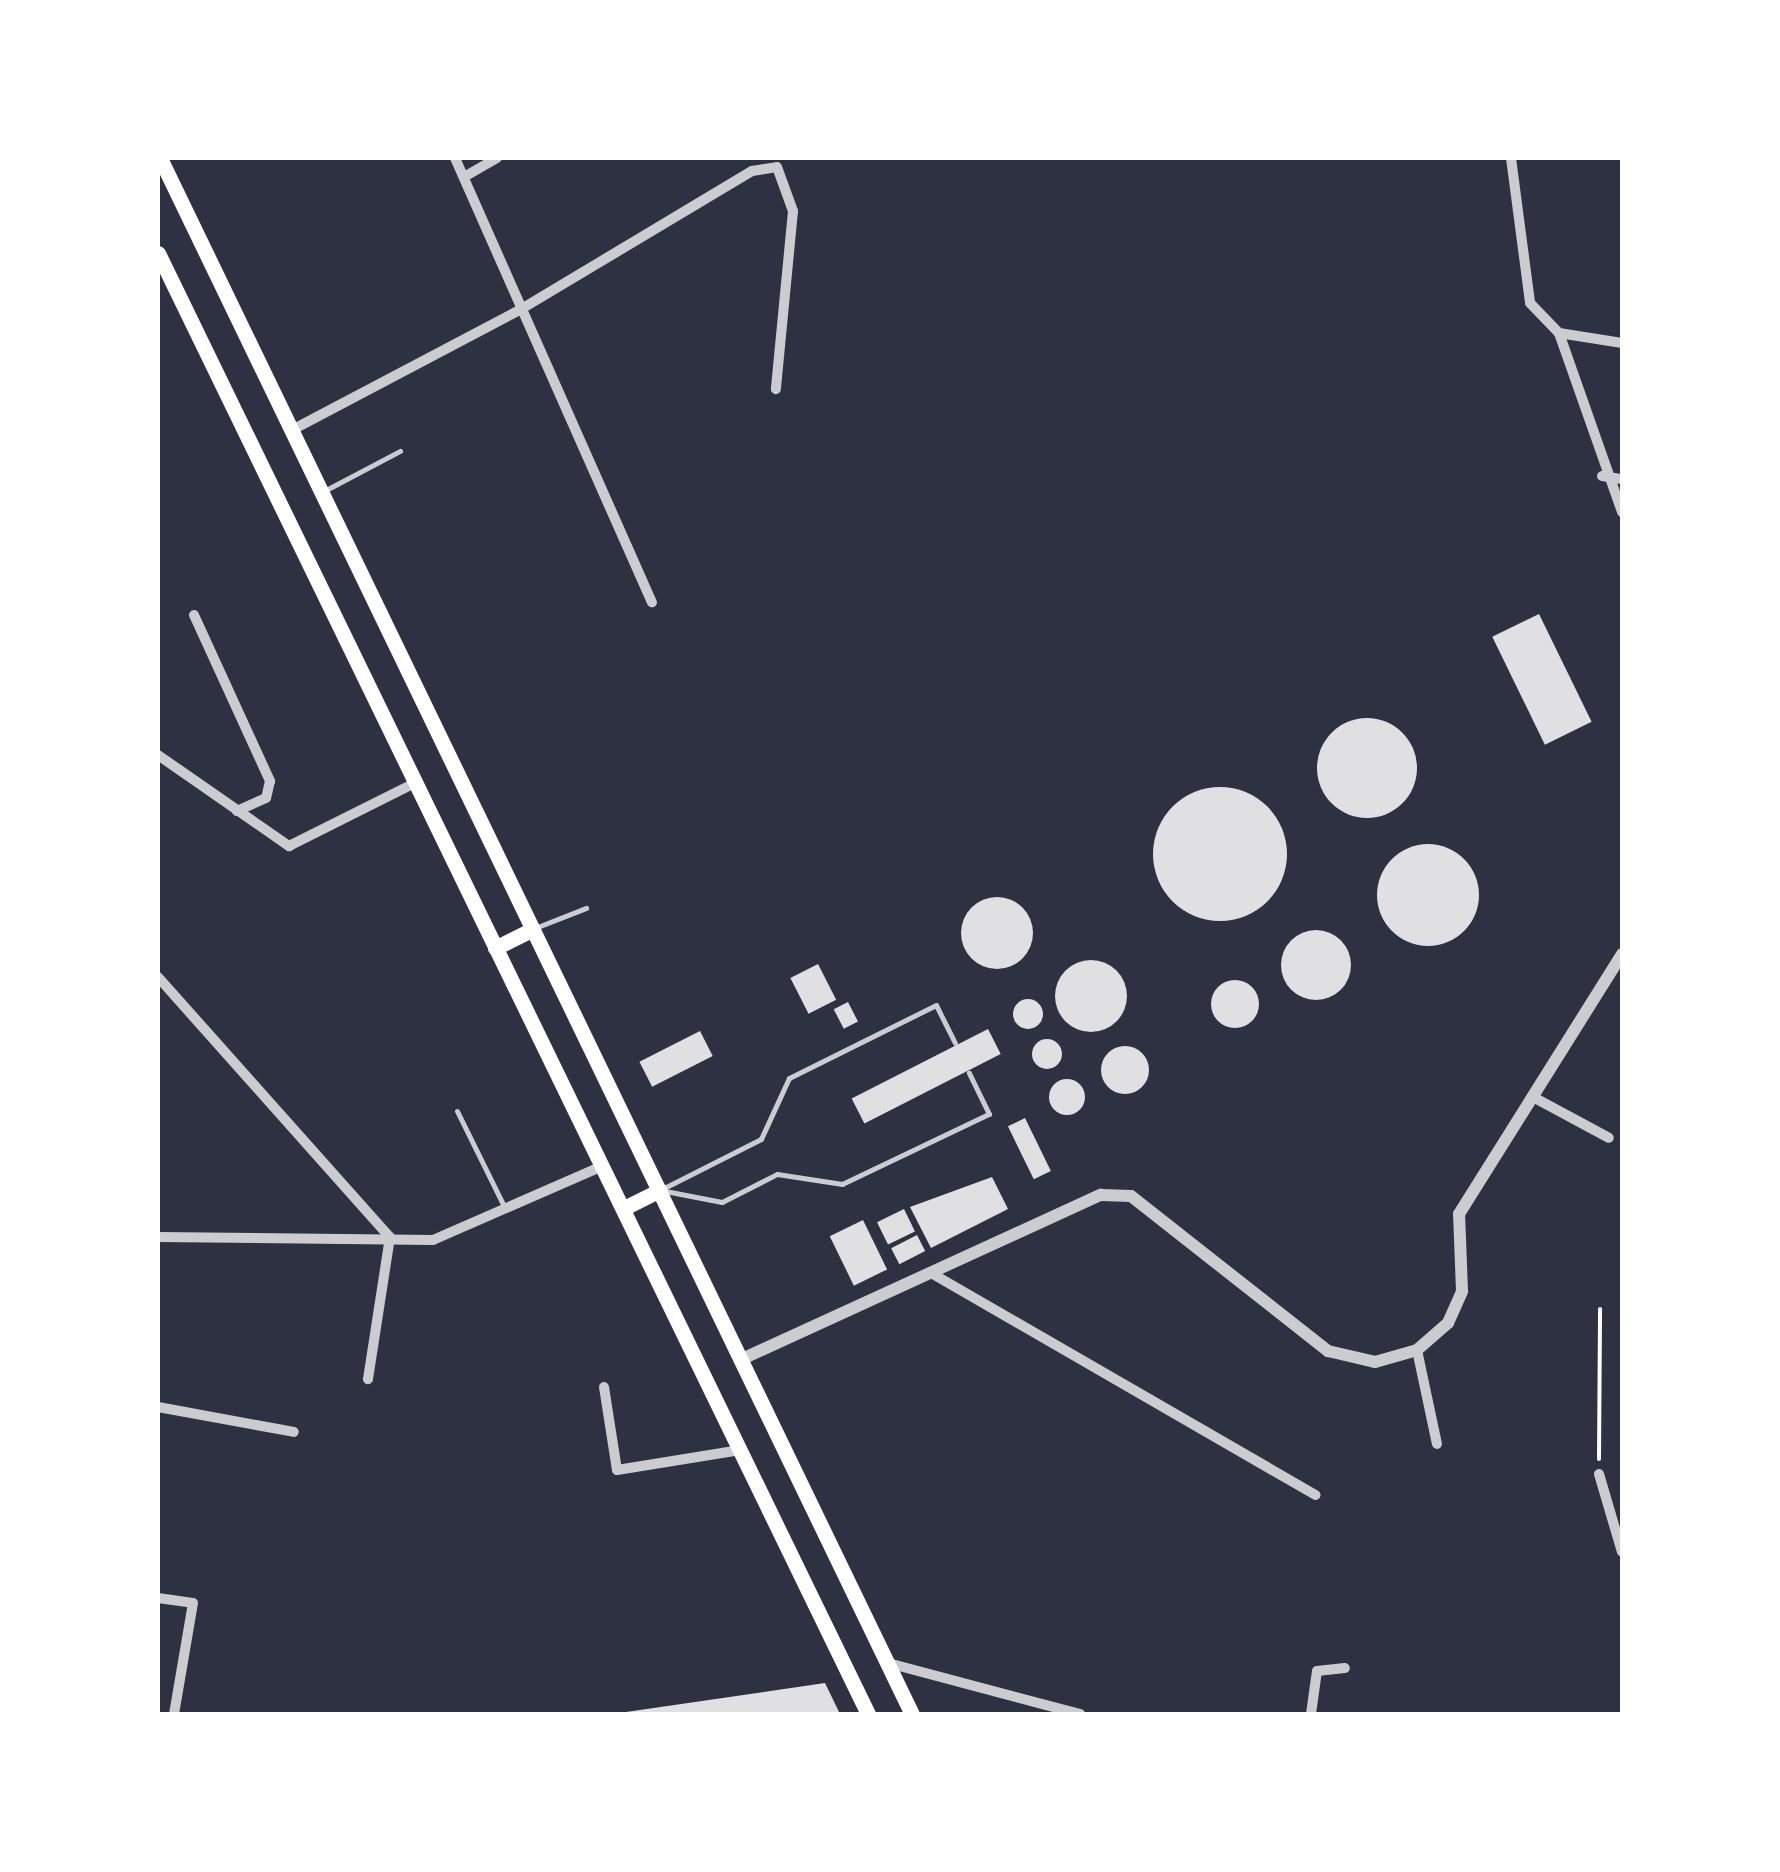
<!DOCTYPE html>
<html>
<head>
<meta charset="utf-8">
<style>
  body { margin:0 }
  #map { position:relative; width:1780px; height:1872px; overflow:hidden; background:#2d3142; font-family:Poppins,sans-serif }
  div>[style] { position:absolute }
  .building>* { inset:0; background:#e0e0e3; transform-origin:0 0 }
  .round { border-radius:50% }
  .path>* { height:4px; margin:-2px; padding:0 2px; transform-origin:2px; border-radius:2px; background:#fff }
  .service>* { height:5px; margin:-2.5px; padding:0 2.5px; transform-origin:2.5px; border-radius:2.5px; background:#caccd0 }
  .minor>* { height:10px; margin:-5px; padding:0 5px; transform-origin:5px; border-radius:5px; background:#caccd0 }
  .tertiary>* { height:12px; margin:-6px; padding:0 6px; transform-origin:6px; border-radius:6px; background:#caccd0 }
  .primary>* { height:15px; margin:-7.5px; padding:0 7.5px; transform-origin:7.5px; border-radius:7.5px; background:#fff }
  span { translate:-50% -50%; white-space:nowrap; text-align:center; line-height:1.15; -webkit-text-stroke:8px #fff; paint-order:stroke }
  .frame { position:absolute; inset:0; border:160px solid #fff; pointer-events:none }
</style>
</head>
<body>
<div id="map">
  <div class="building">
    <i style="left:1539px;top:614px;width:120px;height:52px;rotate:64deg"></i>
    <i class="round" style="left:1317px;top:718px;width:100px;height:100px"></i>
    <i class="round" style="left:1153px;top:787px;width:134px;height:134px"></i>
    <i class="round" style="left:1377px;top:844px;width:102px;height:102px"></i>
    <i class="round" style="left:961px;top:897px;width:72px;height:72px"></i>
    <i class="round" style="left:1281px;top:930px;width:70px;height:70px"></i>
    <i class="round" style="left:1055px;top:960px;width:72px;height:72px"></i>
    <i style="left:818px;top:964px;width:40px;height:31px;rotate:63deg"></i>
    <i class="round" style="left:1211px;top:980px;width:48px;height:48px"></i>
    <i class="round" style="left:1013px;top:999px;width:30px;height:30px"></i>
    <i style="left:848px;top:1002px;width:22px;height:16px;rotate:63deg"></i>
    <i style="left:988px;top:1029px;width:28px;height:153px;rotate:63deg"></i>
    <i style="left:700px;top:1031px;width:28px;height:68px;rotate:63deg"></i>
    <i class="round" style="left:1032px;top:1039px;width:30px;height:30px"></i>
    <i class="round" style="left:1101px;top:1046px;width:48px;height:48px"></i>
    <i class="round" style="left:1049px;top:1079px;width:36px;height:36px"></i>
    <i style="left:1025px;top:1118px;width:59px;height:19px;rotate:64deg"></i>
    <i style="clip-path:polygon(992px 1177px,1008px 1209px,931px 1248px,910px 1207px)"></i>
    <i style="left:904px;top:1209px;width:25px;height:30px;rotate:64deg"></i>
    <i style="left:863px;top:1220px;width:55px;height:37px;rotate:64deg"></i>
    <i style="left:917px;top:1235px;width:18px;height:29px;rotate:63deg"></i>
    <i style="clip-path:polygon(825px 1683px,840px 1714px,626px 1714px,626px 1712px)"></i>
  </div>
  <div class="path">
    <i style="left:1599px;top:1459px;width:150px;rotate:-89.6deg"></i>
  </div>
  <div class="service">
    <i style="left:324px;top:491px;width:86px;rotate:-27.8deg"></i>
    <i style="left:535px;top:928px;width:55px;rotate:-21.4deg"></i>
    <i style="left:955px;top:1043px;width:42px;rotate:-116.6deg"></i>
    <i style="left:936px;top:1005px;width:164px;rotate:153.6deg"></i>
    <i style="left:789px;top:1078px;width:67px;rotate:114.7deg"></i>
    <i style="left:761px;top:1139px;width:113px;rotate:153.2deg"></i>
    <i style="left:660px;top:1190px;width:63px;rotate:11deg"></i>
    <i style="left:722px;top:1202px;width:62px;rotate:-27deg"></i>
    <i style="left:777px;top:1174px;width:66px;rotate:8.7deg"></i>
    <i style="left:842px;top:1184px;width:163px;rotate:-25.5deg"></i>
    <i style="left:989px;top:1114px;width:46px;rotate:-116deg"></i>
    <i style="left:457px;top:1111px;width:106px;rotate:63.7deg"></i>
  </div>
  <div class="minor">
    <i style="left:455px;top:158px;width:486px;rotate:66.1deg"></i>
    <i style="left:1511px;top:158px;width:146px;rotate:82.5deg"></i>
    <i style="left:1530px;top:303px;width:42px;rotate:46deg"></i>
    <i style="left:1559px;top:333px;width:190px;rotate:70.6deg"></i>
    <i style="left:464px;top:177px;width:38px;rotate:-30deg"></i>
    <i style="left:1559px;top:333px;width:64px;rotate:9deg"></i>
    <i style="left:292px;top:430px;width:261px;rotate:-27.8deg"></i>
    <i style="left:523px;top:308px;width:267px;rotate:-30.9deg"></i>
    <i style="left:752px;top:171px;width:25px;rotate:-9deg"></i>
    <i style="left:777px;top:167px;width:47px;rotate:70deg"></i>
    <i style="left:793px;top:211px;width:179px;rotate:95.5deg"></i>
    <i style="left:1602px;top:476px;width:20px;rotate:9deg"></i>
    <i style="left:194px;top:615px;width:183px;rotate:65.4deg"></i>
    <i style="left:270px;top:781px;width:17px;rotate:103deg"></i>
    <i style="left:266px;top:798px;width:32px;rotate:156deg"></i>
    <i style="left:158px;top:755px;width:160px;rotate:34.8deg"></i>
    <i style="left:289px;top:846px;width:141px;rotate:-26.6deg"></i>
    <i style="left:158px;top:977px;width:348px;rotate:48.3deg"></i>
    <i style="left:390px;top:1237px;width:144px;rotate:98.8deg"></i>
    <i style="left:1533px;top:1097px;width:86px;rotate:28.3deg"></i>
    <i style="left:158px;top:1237px;width:275px;rotate:0.6deg"></i>
    <i style="left:433px;top:1240px;width:184px;rotate:-23.6deg"></i>
    <i style="left:931px;top:1273px;width:444px;rotate:30deg"></i>
    <i style="left:1417px;top:1350px;width:96px;rotate:78deg"></i>
    <i style="left:604px;top:1387px;width:84px;rotate:81.1deg"></i>
    <i style="left:617px;top:1470px;width:125px;rotate:-9.2deg"></i>
    <i style="left:158px;top:1407px;width:138px;rotate:10.4deg"></i>
    <i style="left:1599px;top:1474px;width:81px;rotate:73.6deg"></i>
    <i style="left:158px;top:1598px;width:35px;rotate:8deg"></i>
    <i style="left:193px;top:1603px;width:113px;rotate:99.7deg"></i>
    <i style="left:888px;top:1663px;width:199px;rotate:14.9deg"></i>
    <i style="left:1311px;top:1714px;width:43px;rotate:-82.1deg"></i>
    <i style="left:1317px;top:1671px;width:28px;rotate:-6deg"></i>
  </div>
  <div class="tertiary">
    <i style="left:742px;top:1359px;width:395px;rotate:-24.6deg"></i>
    <i style="left:1101px;top:1195px;width:30px;rotate:2deg"></i>
    <i style="left:1131px;top:1196px;width:251px;rotate:38.2deg"></i>
    <i style="left:1328px;top:1351px;width:48px;rotate:13.2deg"></i>
    <i style="left:1375px;top:1362px;width:44px;rotate:-15.9deg"></i>
    <i style="left:1417px;top:1350px;width:41px;rotate:-41.1deg"></i>
    <i style="left:1448px;top:1323px;width:35px;rotate:-66deg"></i>
    <i style="left:1462px;top:1291px;width:77px;rotate:-92.2deg"></i>
    <i style="left:1459px;top:1214px;width:307px;rotate:-57.9deg"></i>
  </div>
  <div class="primary">
    <i style="left:160px;top:158px;width:1728px;rotate:64.21deg"></i>
    <i style="left:158px;top:253px;width:1624px;rotate:64.08deg"></i>
    <i style="left:495px;top:948px;width:42px;rotate:-26.6deg"></i>
    <i style="left:624px;top:1208px;width:40px;rotate:-26.6deg"></i>
  </div>
  <div class="frame"></div>
</div>
</body>
</html>
